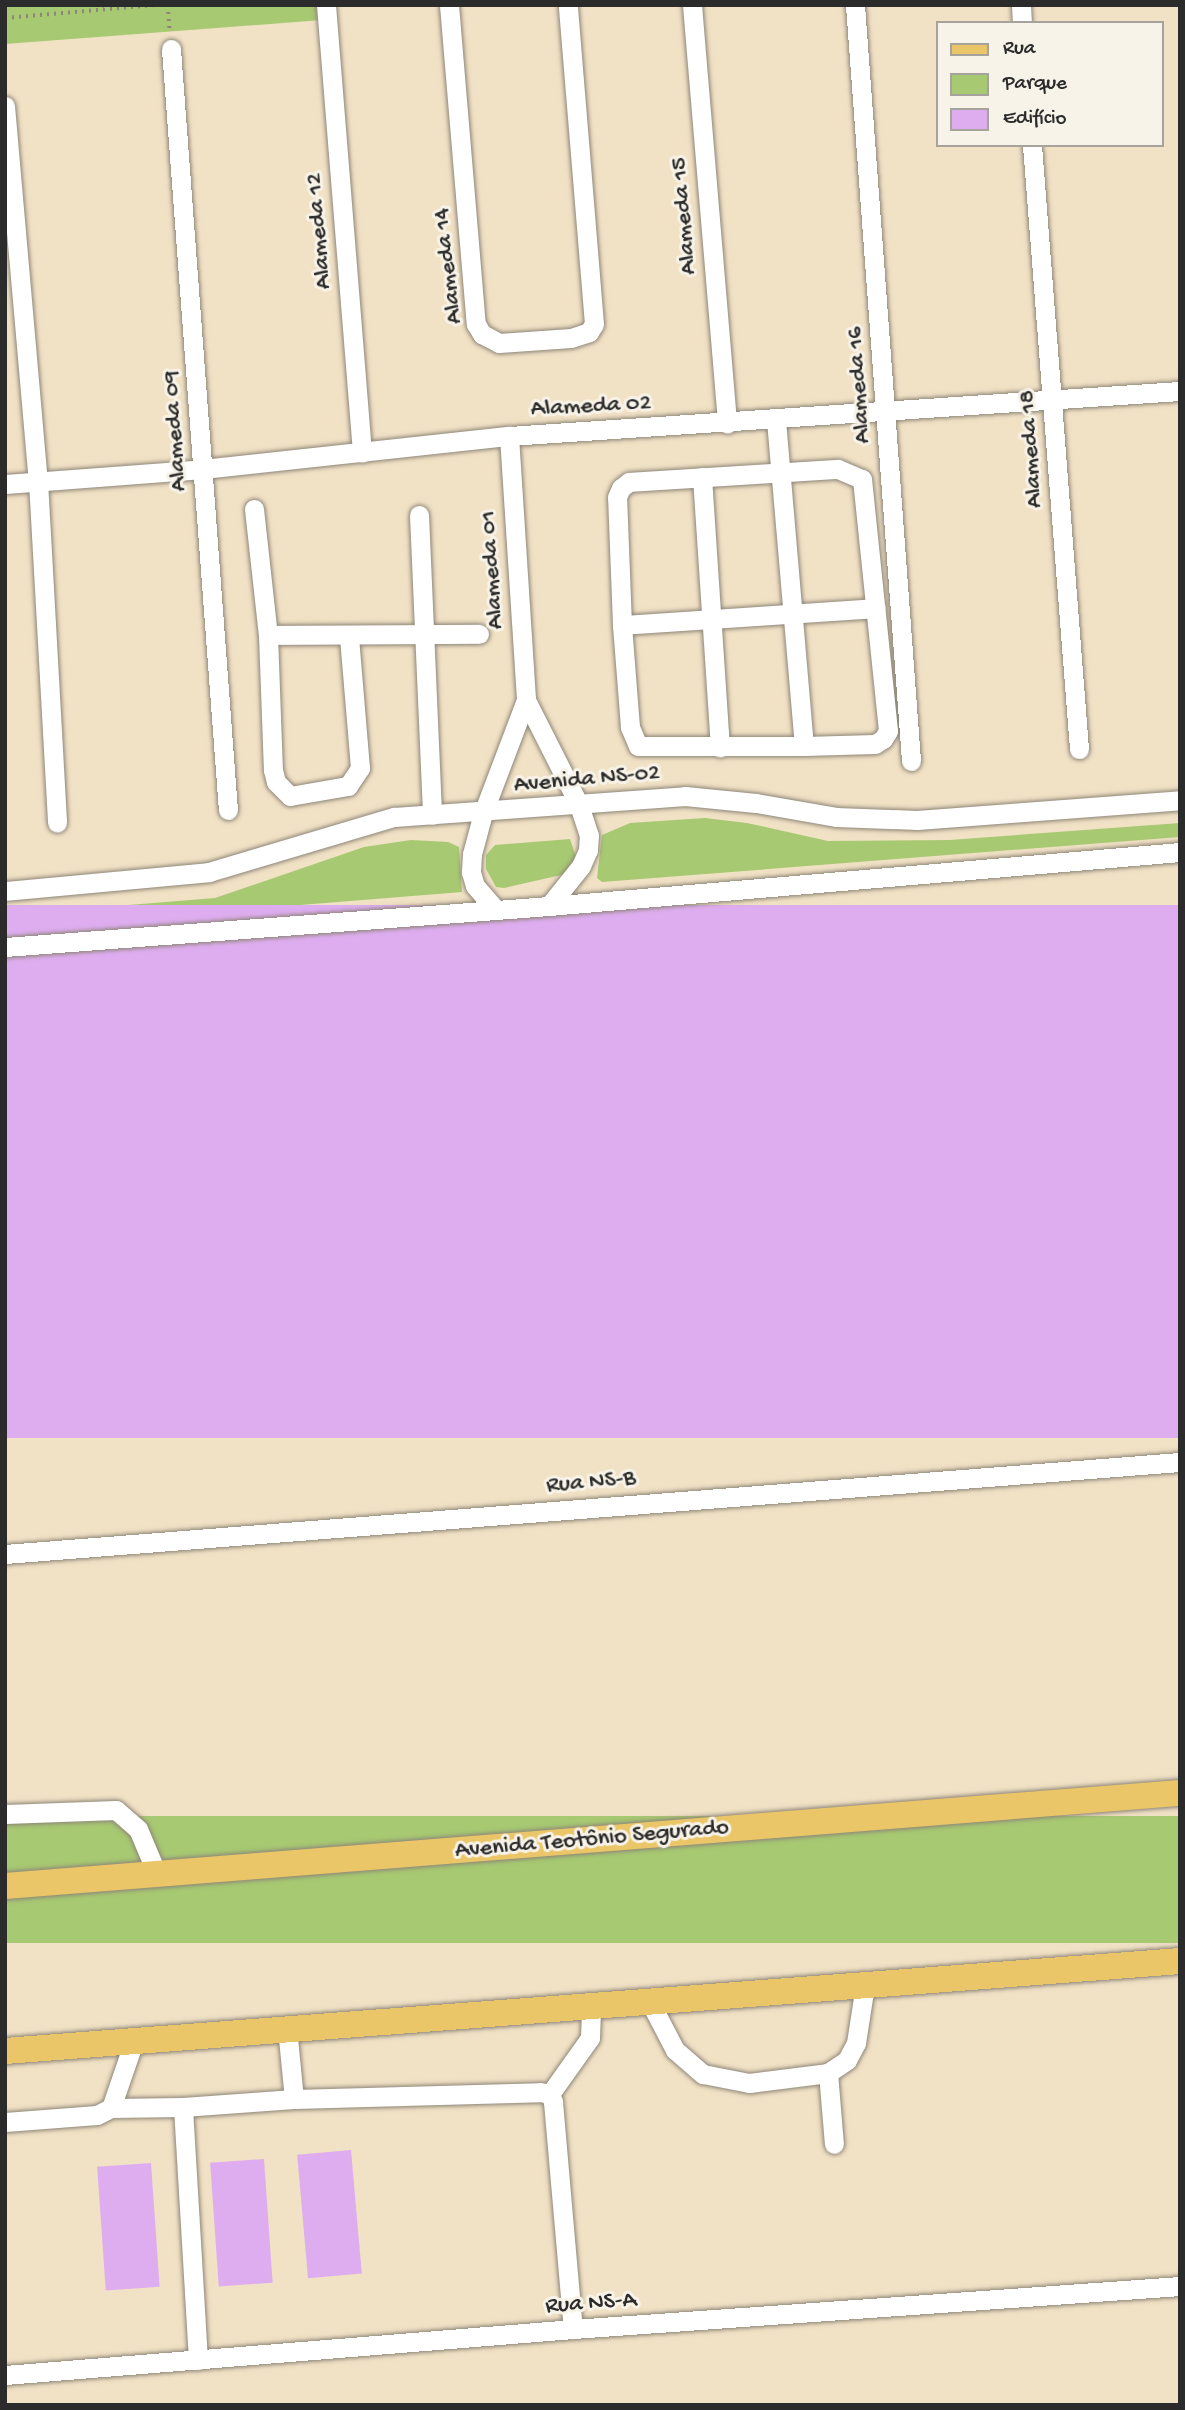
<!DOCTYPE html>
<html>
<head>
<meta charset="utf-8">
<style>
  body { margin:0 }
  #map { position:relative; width:1185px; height:2410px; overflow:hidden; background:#f1e1c5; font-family:"Gochi Hand",sans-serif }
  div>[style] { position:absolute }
  .green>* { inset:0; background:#a7c972; transform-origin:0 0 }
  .building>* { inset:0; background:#deadf0; transform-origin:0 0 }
  .path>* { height:3.5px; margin-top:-1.75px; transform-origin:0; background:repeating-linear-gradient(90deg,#8e8678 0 2px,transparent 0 7px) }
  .roads { filter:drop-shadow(0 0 2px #8e8678) drop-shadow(0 0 2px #8e8678) }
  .minor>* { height:19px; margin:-9.5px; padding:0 9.5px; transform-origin:9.5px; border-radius:9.5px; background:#fff }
  .major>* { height:26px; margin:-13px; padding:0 13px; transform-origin:13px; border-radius:13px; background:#ebc669 }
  span { translate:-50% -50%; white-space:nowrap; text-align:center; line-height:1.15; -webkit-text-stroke:6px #f7f3e8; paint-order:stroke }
  .street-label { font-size:24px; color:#2b2b2b }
  .frame { position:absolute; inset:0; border:7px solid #2b2b2b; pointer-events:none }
  .legend { position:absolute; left:936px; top:21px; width:228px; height:126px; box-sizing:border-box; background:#f7f3e8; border:2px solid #a5a39c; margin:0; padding:9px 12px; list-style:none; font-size:21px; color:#2b2b2b }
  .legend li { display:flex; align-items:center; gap:14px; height:35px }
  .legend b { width:35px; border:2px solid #a5a39c }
</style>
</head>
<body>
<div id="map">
  <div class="green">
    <i style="clip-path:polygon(33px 5px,321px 5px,322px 20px,5px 44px,5px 7px)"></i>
    <i style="clip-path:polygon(705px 818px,747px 823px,828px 841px,950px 840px,1180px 823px,1180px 837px,602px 882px,597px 878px,602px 835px,630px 823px)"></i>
    <i style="clip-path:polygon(570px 839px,578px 863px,570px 873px,504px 888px,496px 887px,486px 869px,486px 855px,495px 845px)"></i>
    <i style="clip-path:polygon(411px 840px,448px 842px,459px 847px,462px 892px,5px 929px,5px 915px,215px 898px,364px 847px)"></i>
    <i style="left:1180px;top:1816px;width:127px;height:1179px;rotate:90deg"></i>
  </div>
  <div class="building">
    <i style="left:1180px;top:905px;width:533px;height:1177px;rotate:90deg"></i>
    <i style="left:351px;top:2150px;width:124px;height:54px;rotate:85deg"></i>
    <i style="left:264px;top:2159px;width:124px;height:54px;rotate:86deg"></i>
    <i style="left:151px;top:2163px;width:124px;height:54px;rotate:86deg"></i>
  </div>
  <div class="path">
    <i style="left:168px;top:5px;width:28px;rotate:86deg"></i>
    <i style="left:5px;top:18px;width:150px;rotate:-5deg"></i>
  </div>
  <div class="roads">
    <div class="minor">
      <i style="left:326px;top:5px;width:449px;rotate:85.4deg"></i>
      <i style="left:449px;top:5px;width:320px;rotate:85.2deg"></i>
      <i style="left:476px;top:324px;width:12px;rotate:59deg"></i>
      <i style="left:482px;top:334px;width:19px;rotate:28deg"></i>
      <i style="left:499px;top:343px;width:72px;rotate:-4deg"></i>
      <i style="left:571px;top:338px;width:19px;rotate:-18deg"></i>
      <i style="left:589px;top:332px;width:9px;rotate:-58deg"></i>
      <i style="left:594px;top:324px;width:320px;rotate:-94.7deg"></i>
      <i style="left:692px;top:5px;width:420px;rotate:85.2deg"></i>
      <i style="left:855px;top:5px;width:758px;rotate:85.76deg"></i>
      <i style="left:1021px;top:5px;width:18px;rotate:87deg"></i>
      <i style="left:171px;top:49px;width:763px;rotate:85.72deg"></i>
      <i style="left:5px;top:106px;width:376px;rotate:85deg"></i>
      <i style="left:38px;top:481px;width:342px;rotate:86.8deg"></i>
      <i style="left:1032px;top:145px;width:606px;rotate:85.55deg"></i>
      <i style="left:776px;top:420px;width:327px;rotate:85.1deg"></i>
      <i style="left:509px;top:436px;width:265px;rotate:86.3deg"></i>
      <i style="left:526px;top:700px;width:118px;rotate:63.2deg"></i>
      <i style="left:579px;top:805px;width:32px;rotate:72deg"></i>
      <i style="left:589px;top:835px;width:15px;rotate:94deg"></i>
      <i style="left:588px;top:850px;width:17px;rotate:114deg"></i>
      <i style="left:581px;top:866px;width:51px;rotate:128.7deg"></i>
      <i style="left:838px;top:469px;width:26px;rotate:23deg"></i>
      <i style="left:862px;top:479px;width:253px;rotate:84.1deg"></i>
      <i style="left:888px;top:731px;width:9px;rotate:122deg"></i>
      <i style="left:883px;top:739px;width:9px;rotate:148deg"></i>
      <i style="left:875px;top:744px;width:71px;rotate:178.4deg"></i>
      <i style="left:804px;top:746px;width:166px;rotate:180deg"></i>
      <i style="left:638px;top:746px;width:21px;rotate:-113deg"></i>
      <i style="left:630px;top:727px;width:102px;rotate:-94.5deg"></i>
      <i style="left:622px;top:625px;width:128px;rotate:-92.2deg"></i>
      <i style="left:617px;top:497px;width:10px;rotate:-66deg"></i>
      <i style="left:621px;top:488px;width:10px;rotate:-37deg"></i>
      <i style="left:629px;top:482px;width:209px;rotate:-3.6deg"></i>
      <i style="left:702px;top:477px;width:271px;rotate:86.2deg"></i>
      <i style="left:5px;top:484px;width:199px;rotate:-4.3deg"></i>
      <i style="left:203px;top:469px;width:308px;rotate:-6.2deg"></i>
      <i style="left:509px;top:436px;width:673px;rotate:-3.84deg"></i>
      <i style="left:254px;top:509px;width:127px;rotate:83.7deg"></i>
      <i style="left:268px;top:635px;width:135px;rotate:87.9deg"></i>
      <i style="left:273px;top:770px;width:12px;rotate:76deg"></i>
      <i style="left:276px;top:782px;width:20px;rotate:45deg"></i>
      <i style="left:290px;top:796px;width:59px;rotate:-9.8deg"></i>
      <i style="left:348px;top:786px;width:22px;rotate:-56deg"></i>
      <i style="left:360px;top:768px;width:132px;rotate:-94.8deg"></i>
      <i style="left:419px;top:515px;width:300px;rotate:87.5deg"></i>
      <i style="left:622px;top:625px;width:254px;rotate:-3.8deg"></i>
      <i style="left:268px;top:635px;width:211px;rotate:-0.3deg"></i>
      <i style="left:5px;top:891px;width:205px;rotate:-5.3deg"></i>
      <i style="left:209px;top:872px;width:193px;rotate:-16.6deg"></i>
      <i style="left:394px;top:817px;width:292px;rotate:-4.1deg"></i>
      <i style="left:685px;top:796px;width:71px;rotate:5.6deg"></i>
      <i style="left:756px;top:803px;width:81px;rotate:9.9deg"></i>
      <i style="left:836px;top:817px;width:81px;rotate:2.1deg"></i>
      <i style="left:917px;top:820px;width:264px;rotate:-4.3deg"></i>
      <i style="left:496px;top:910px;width:32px;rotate:-131deg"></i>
      <i style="left:475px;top:886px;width:15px;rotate:-106deg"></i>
      <i style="left:471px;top:872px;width:18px;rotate:-87deg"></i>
      <i style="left:472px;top:854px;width:42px;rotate:-75deg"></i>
      <i style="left:483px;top:813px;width:121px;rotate:-69.2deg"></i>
      <i style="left:5px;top:947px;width:546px;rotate:-4.31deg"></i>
      <i style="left:549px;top:906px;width:633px;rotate:-4.89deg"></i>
      <i style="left:5px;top:1554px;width:1179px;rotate:-4.48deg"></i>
      <i style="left:5px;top:1814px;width:111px;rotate:-2.1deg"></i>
      <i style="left:116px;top:1810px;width:29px;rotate:41deg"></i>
      <i style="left:138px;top:1829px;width:49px;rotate:67.1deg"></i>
      <i style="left:650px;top:2002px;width:54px;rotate:62.5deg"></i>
      <i style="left:675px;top:2050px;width:37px;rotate:41deg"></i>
      <i style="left:703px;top:2074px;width:47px;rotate:11.1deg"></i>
      <i style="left:749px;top:2083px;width:80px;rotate:-7.2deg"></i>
      <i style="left:828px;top:2073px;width:23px;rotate:-34deg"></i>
      <i style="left:847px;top:2060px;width:19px;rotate:-62deg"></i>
      <i style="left:856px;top:2043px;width:59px;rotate:-81.2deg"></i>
      <i style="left:287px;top:2028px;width:71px;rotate:84.4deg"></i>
      <i style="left:828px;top:2073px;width:71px;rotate:85.2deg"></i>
      <i style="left:550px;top:2094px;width:69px;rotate:-54.5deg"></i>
      <i style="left:590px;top:2038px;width:32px;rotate:-88deg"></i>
      <i style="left:111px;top:2108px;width:72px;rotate:-0.8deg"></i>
      <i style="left:5px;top:2122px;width:92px;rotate:-4.4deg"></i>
      <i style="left:97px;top:2115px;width:16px;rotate:-27deg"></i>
      <i style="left:111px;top:2108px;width:71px;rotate:-71.1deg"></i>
      <i style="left:198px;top:2360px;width:253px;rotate:-93.4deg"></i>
      <i style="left:183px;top:2107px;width:111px;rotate:-4.1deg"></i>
      <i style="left:294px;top:2099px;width:246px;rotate:-1.6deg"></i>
      <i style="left:540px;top:2092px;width:10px;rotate:11deg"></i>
      <i style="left:550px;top:2094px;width:9px;rotate:69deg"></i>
      <i style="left:553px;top:2102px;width:228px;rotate:85deg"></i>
      <i style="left:5px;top:2375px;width:570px;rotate:-4.63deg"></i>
      <i style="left:573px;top:2329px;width:609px;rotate:-4.05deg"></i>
    </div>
    <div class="major">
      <i style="left:5px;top:1886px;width:1179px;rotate:-4.53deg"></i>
      <i style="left:5px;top:2051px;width:1178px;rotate:-4.38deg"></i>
    </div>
  </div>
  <div class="street-label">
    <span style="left:685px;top:216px;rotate:-95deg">Alameda 15</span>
    <span style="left:320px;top:231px;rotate:-95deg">Alameda 12</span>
    <span style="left:449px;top:266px;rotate:-97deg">Alameda 14</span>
    <span style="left:860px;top:385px;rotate:-94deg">Alameda 16</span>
    <span style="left:591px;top:407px;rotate:-3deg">Alameda 02</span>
    <span style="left:176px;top:431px;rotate:-94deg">Alameda 09</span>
    <span style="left:1032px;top:449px;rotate:-94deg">Alameda 18</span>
    <span style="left:493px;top:570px;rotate:-94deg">Alameda 01</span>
    <span style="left:587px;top:780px;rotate:-5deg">Avenida NS-02</span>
    <span style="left:591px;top:1483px;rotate:-5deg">Rua NS-B</span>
    <span style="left:592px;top:1840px;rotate:-5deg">Avenida Teotônio Segurado</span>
    <span style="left:591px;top:2304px;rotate:-4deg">Rua NS-A</span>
  </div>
  <div class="frame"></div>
  <ul class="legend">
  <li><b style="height:9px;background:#ebc669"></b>Rua</li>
  <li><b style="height:19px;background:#a7c972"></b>Parque</li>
  <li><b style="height:19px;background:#deadf0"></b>Edifício</li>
  </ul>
</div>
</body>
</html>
